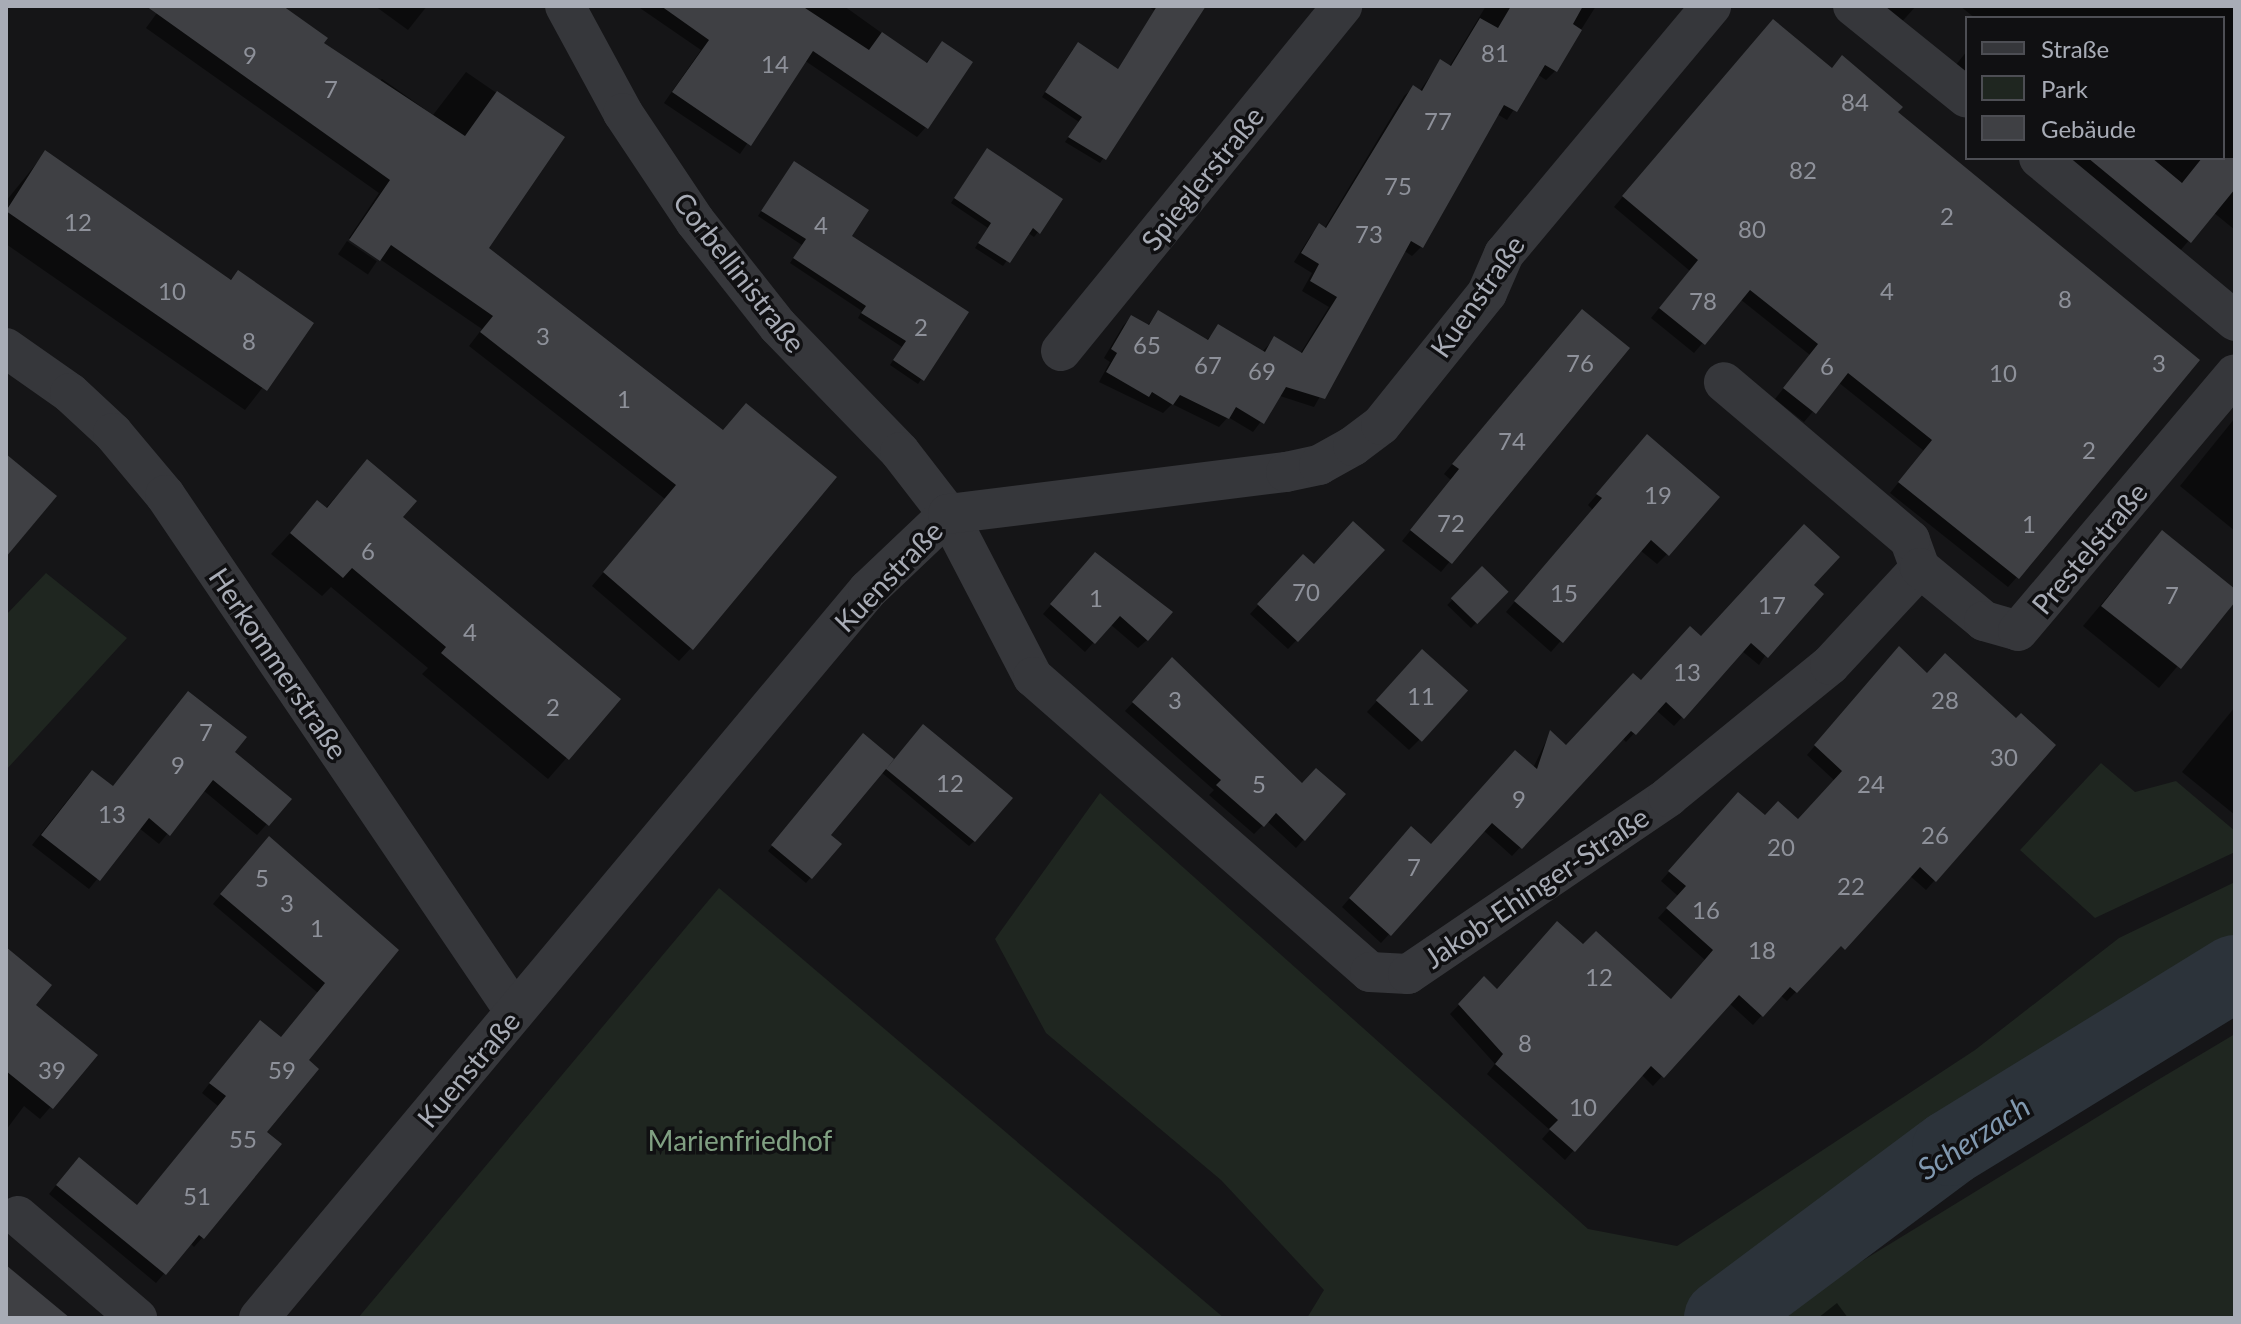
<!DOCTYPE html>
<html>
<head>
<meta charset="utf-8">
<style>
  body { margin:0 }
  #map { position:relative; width:2241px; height:1324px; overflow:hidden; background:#151517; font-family:Lato,sans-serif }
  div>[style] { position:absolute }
  .green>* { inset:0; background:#1f2620 }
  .shadow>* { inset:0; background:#0007; transform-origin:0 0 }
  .river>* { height:76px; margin:-38px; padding:0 38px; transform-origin:38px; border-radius:38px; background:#2c333a }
  .building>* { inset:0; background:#3f4044; transform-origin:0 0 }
  .minor>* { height:40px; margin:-20px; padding:0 20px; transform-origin:20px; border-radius:20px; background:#36373b }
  span { translate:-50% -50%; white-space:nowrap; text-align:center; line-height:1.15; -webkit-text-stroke:7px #101012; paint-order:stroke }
  .number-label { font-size:24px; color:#8e919a }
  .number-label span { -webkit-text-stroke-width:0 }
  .street-label { font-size:28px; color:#a8acb6 }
  .park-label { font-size:28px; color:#80a082 }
  .water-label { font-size:30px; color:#8098af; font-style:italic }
  .frame { position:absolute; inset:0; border:8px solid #a8acb6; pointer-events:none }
  .legend { position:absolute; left:1965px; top:16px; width:260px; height:144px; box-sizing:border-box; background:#101012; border:2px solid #4d4e54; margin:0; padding:10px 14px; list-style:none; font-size:24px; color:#a8acb6 }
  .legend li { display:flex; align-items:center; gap:16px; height:40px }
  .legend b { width:40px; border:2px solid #4d4e54 }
</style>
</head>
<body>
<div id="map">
  <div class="green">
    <i style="clip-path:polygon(46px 573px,127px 638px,6px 770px,6px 615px)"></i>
    <i style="clip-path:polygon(2101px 763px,2135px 792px,2176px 781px,2235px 831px,2235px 852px,2095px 918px,2020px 850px)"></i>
    <i style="clip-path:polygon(1100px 793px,1588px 1229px,1677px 1246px,1975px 1050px,2119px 938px,2235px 882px,2235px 987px,1715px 1318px,1307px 1318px,1324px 1290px,1221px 1180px,1046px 1033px,995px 939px)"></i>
    <i style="clip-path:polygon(719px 888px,1224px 1318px,358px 1318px)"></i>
    <i style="clip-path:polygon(2235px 1034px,2235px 1318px,1769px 1318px,2156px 1081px)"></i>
  </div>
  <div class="shadow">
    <i style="clip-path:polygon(162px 6px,269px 6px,377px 83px,382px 79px,433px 115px,466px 72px,562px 138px,486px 248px,722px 432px,691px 648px,679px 661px,592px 586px,665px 499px,469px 346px,482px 329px,349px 238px,379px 193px,146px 28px)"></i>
    <i style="clip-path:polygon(375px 6px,427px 6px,408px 30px)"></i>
    <i style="clip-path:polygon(637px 6px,844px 6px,925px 64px,942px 44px,926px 127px,917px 137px,804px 60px,740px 154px,664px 103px,701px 50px)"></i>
    <i style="clip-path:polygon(1147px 6px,1206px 6px,1100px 163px,1065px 142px,1079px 122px,1042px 97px,1073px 49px,1117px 71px,1155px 11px)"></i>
    <i style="clip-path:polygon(1486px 6px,1596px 6px,1555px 71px,1546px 80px,1537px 74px,1507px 120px,1497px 114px,1421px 247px,1412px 256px,1403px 250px,1314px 407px,1280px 396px,1253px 432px,1228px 417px,1219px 427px,1172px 404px,1163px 413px,1099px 382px,1110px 362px,1104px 358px,1123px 326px,1131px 317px,1147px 326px,1158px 313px,1206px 341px,1219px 326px,1262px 352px,1274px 339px,1300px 354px,1329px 307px,1302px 291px,1312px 273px,1294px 262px,1311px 235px,1320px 226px,1324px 229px,1404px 96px,1413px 88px,1419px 92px,1440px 62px,1449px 67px)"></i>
    <i style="clip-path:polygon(1872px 6px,1916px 6px,1898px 26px)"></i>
    <i style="clip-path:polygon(1960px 6px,2235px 6px,2235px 230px,2213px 212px,2179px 252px,2067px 158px,2223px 158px,2223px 18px,1975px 18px)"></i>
    <i style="clip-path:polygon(1764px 31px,1895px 112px,2017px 577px,2008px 587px,1890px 493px,1924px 451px,1838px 382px,1804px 422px,1775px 399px,1810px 355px,1740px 299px,1694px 353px,1651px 318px,1690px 271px,1614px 207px)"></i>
    <i style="clip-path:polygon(1967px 51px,1967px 84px,1951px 71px)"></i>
    <i style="clip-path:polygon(45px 153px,229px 281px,238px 272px,312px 324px,245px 410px,6px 244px,6px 201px)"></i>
    <i style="clip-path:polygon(983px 155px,1038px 232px,1034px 237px,1027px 232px,1003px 266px,975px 248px,988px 228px,951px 203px)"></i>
    <i style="clip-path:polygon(790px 168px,849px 237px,967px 312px,918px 384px,890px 365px,902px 347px,858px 318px,862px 311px,790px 263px,802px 245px,758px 216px)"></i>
    <i style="left:347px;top:241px;width:36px;height:16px;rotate:34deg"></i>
    <i style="clip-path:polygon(1573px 321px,1627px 348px,1441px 572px,1402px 541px,1451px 480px,1444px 474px)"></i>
    <i style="clip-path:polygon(2235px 418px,2235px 531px,2180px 486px)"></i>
    <i style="clip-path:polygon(1637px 447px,1667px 554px,1657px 564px,1640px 550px,1551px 652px,1506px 612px,1593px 510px,1588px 505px)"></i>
    <i style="clip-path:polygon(367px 462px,400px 517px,618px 699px,548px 779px,422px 674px,428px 668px,331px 587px,322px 596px,271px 554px,318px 503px,325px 509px)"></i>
    <i style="clip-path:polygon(2162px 532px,2235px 591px,2235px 598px,2159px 688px,2083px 626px)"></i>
    <i style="clip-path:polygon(1383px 550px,1288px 649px,1250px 614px,1295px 565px,1314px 567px)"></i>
    <i style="clip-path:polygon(1087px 564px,1147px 640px,1138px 648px,1110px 624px,1085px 652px,1043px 614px)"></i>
    <i style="left:1482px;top:569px;width:33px;height:50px;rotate:44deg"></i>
    <i style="clip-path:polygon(1811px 585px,1759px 665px,1742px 651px,1674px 726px,1656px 710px,1626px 742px,1622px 738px,1512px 856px,1483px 830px,1381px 943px,1342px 907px,1403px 837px,1431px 847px,1533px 768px,1550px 733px,1566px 748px,1700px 639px)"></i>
    <i style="clip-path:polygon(1890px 658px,2054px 745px,1926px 890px,1909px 875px,1787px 1001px,1780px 995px,1753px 1025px,1729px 1003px,1653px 1086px,1641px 1074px,1565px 1160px,1542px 1139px,1550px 1130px,1487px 1074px,1495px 1064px,1450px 1014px,1484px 979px,1497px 991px,1583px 947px,1670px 1001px,1705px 960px,1658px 918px,1678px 896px,1661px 881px,1730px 803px,1764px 817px,1798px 821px,1835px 781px,1807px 755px)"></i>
    <i style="clip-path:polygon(1412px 662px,1419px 740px,1409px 750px,1367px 712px)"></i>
    <i style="clip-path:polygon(1164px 669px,1304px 839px,1296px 848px,1267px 821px,1254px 834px,1209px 795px,1214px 790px,1125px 711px)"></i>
    <i style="clip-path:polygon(188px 693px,233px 753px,289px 799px,257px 835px,203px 790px,159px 844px,139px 828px,89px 889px,32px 845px,82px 782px,112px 788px)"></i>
    <i style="clip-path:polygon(2235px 707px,2235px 815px,2182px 772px)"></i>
    <i style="clip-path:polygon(863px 736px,974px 841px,969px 846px,881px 772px,829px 836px,839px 844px,806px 883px,768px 851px)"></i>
    <i style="clip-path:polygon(260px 848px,396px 950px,306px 1061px,265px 1132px,279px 1144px,202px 1238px,194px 1247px,190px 1243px,156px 1283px,49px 1194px,70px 1168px,136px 1207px,218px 1106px,202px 1093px,251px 1031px,280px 1039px,318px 993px,213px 904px)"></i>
    <i style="clip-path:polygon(6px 950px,33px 1005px,95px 1056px,40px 1119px,24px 1106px,6px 1130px)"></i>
    <i style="clip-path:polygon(1837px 1303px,1848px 1318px,1818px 1318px)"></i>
  </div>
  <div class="river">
    <i style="left:1722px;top:1318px;width:284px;rotate:-36.7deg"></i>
    <i style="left:1950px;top:1148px;width:334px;rotate:-31.6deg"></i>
  </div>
  <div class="building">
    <i style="clip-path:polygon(146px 6px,283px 6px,328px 38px,324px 43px,465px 136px,497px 91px,565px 137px,489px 248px,723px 430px,746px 403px,837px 477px,693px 650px,603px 572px,676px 485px,480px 332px,493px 316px,391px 245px,380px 261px,349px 240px,390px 180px)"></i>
    <i style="clip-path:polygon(661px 6px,802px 6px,869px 50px,882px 32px,927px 63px,942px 41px,973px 62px,928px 129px,813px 51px,751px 146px,672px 92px,709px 40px)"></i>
    <i style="clip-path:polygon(1157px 6px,1206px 6px,1106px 160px,1068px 137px,1082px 117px,1045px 92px,1078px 42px,1118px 69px)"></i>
    <i style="clip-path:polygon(1511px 6px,1583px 6px,1573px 24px,1582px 30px,1557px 72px,1545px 65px,1517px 112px,1504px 105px,1423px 248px,1411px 241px,1325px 399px,1286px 387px,1264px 424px,1236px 407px,1229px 419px,1180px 395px,1173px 405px,1152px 392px,1149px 397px,1106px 372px,1117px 353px,1111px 349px,1131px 315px,1149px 325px,1158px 310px,1208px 340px,1218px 324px,1265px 352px,1274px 336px,1302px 353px,1337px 297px,1310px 281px,1319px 264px,1301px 253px,1319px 223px,1326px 228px,1413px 85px,1422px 91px,1440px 59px,1451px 66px,1480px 18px,1498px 28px)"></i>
    <i style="clip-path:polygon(1773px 19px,1832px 68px,1842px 55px,1903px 107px,1898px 112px,2200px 360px,2019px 579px,1898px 482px,1932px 440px,1848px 373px,1816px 414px,1783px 388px,1818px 344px,1750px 290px,1705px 345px,1659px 308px,1698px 260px,1622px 196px)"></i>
    <i style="clip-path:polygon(987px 148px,1063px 199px,1040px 234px,1033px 228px,1010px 263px,978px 243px,991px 223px,954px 198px)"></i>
    <i style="clip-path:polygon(45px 150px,231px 280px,238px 270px,314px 323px,267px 391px,6px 211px)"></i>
    <i style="clip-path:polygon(2088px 158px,2152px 158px,2182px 183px,2202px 158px,2235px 158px,2235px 189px,2191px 243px)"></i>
    <i style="clip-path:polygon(794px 161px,869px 210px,852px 236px,969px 312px,924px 381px,893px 360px,906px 341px,861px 313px,866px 306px,793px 258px,806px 239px,761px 211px)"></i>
    <i style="clip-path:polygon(1582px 309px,1630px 348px,1452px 564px,1410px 530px,1459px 469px,1452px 464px)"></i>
    <i style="clip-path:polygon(1647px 434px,1720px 497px,1669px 556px,1651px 540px,1563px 643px,1514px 601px,1602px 498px,1596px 494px)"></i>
    <i style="clip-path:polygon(6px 454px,57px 496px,6px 557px)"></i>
    <i style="clip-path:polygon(367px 459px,417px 501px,403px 517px,621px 699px,569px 760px,441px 653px,446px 647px,352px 568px,343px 578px,290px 533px,317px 500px,327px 508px)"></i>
    <i style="clip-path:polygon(1353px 521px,1385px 550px,1298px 642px,1257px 604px,1303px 554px,1314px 564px)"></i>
    <i style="clip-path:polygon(1804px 524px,1840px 557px,1814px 585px,1824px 594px,1768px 658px,1751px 643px,1684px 719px,1666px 702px,1636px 735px,1631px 731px,1522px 849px,1492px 823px,1391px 936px,1349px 898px,1411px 826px,1431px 844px,1515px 750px,1537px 769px,1550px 730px,1566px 745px,1633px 673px,1641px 680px,1690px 626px,1701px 636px)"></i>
    <i style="clip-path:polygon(2162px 530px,2235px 589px,2235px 602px,2181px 669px,2101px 606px)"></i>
    <i style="clip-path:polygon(1095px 552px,1173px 612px,1148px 641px,1120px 616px,1095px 644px,1050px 604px)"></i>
    <i style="left:1482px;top:566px;width:37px;height:45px;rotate:44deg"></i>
    <i style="clip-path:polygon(1899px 646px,1927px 673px,1945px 653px,2016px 718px,2021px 713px,2056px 745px,1936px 882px,1920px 867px,1845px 950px,1841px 946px,1797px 993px,1790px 987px,1763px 1017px,1739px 995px,1664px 1078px,1651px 1066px,1575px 1152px,1549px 1129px,1558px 1120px,1495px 1064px,1503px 1054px,1458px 1004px,1484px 976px,1497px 989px,1557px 921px,1583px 944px,1596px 931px,1671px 999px,1713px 950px,1666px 908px,1686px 886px,1668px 871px,1738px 792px,1765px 815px,1778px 801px,1798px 819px,1842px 771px,1814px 745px)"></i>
    <i style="left:1422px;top:649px;width:62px;height:69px;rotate:42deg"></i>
    <i style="clip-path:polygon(1172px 657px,1302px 783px,1316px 768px,1346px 794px,1305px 841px,1276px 813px,1264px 827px,1216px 785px,1221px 780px,1132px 702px)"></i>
    <i style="clip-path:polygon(188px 691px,247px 737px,235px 752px,292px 799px,269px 826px,213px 780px,170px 836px,149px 818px,100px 881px,41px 835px,92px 770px,113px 786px)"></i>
    <i style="clip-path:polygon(923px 724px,1013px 798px,975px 842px,886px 769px,831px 835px,842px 844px,812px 879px,771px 845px,863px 733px,894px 759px,887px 768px)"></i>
    <i style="clip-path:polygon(269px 836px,399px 950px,309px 1060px,319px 1069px,267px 1132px,282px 1144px,204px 1239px,199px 1235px,166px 1275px,56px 1185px,79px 1157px,137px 1205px,226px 1096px,209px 1083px,260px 1020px,281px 1037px,325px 983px,220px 894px)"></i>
    <i style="clip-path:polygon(6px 947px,52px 985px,36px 1005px,98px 1055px,53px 1109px,6px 1071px)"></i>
    <i style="clip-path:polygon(6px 1265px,70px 1318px,6px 1318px)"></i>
  </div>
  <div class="minor">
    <i style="left:565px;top:6px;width:122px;rotate:61.5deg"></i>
    <i style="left:623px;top:113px;width:130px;rotate:56.3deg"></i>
    <i style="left:695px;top:221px;width:134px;rotate:51.7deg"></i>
    <i style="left:778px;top:326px;width:175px;rotate:45.9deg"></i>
    <i style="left:900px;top:452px;width:78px;rotate:52.3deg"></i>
    <i style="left:948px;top:514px;width:184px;rotate:62.5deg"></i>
    <i style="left:1033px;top:677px;width:448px;rotate:41.2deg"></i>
    <i style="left:1370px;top:972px;width:38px;rotate:3deg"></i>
    <i style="left:1408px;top:974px;width:315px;rotate:-34.2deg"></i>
    <i style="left:1668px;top:797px;width:209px;rotate:-39.2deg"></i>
    <i style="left:1830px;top:665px;width:132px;rotate:-47.1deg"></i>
    <i style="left:1920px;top:568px;width:30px;rotate:-110deg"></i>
    <i style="left:1910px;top:540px;width:244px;rotate:-139.7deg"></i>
    <i style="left:1853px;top:6px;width:146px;rotate:38.9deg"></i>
    <i style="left:2039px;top:158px;width:255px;rotate:39.7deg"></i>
    <i style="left:6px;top:348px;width:78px;rotate:35.1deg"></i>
    <i style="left:70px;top:393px;width:59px;rotate:42.9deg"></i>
    <i style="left:113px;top:433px;width:81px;rotate:50deg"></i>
    <i style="left:165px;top:495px;width:624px;rotate:55.9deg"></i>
    <i style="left:1061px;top:351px;width:445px;rotate:-50.8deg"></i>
    <i style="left:1920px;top:568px;width:83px;rotate:39.6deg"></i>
    <i style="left:1984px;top:621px;width:35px;rotate:16deg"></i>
    <i style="left:2018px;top:631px;width:336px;rotate:-49.8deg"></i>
    <i style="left:18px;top:1216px;width:157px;rotate:40.6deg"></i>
    <i style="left:259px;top:1318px;width:949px;rotate:-50.09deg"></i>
    <i style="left:868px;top:590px;width:110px;rotate:-43.5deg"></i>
    <i style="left:948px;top:514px;width:341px;rotate:-7.1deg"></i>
    <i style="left:1286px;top:472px;width:34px;rotate:-12deg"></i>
    <i style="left:1319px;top:465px;width:39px;rotate:-29deg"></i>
    <i style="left:1353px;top:446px;width:35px;rotate:-37deg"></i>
    <i style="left:1381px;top:425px;width:169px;rotate:-51.2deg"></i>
    <i style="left:1487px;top:293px;width:43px;rotate:-66.4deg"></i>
    <i style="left:1504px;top:254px;width:323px;rotate:-50.1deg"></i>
  </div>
  <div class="number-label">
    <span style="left:1495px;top:53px">81</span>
    <span style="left:250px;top:55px">9</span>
    <span style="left:775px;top:64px">14</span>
    <span style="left:331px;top:89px">7</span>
    <span style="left:1855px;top:102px">84</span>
    <span style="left:1438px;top:121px">77</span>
    <span style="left:1803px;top:170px">82</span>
    <span style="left:1398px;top:186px">75</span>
    <span style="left:1947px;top:216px">2</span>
    <span style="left:78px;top:222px">12</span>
    <span style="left:821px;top:225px">4</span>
    <span style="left:1752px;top:229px">80</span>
    <span style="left:1369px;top:234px">73</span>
    <span style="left:172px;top:291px">10</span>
    <span style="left:1887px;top:291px">4</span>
    <span style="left:2065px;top:299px">8</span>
    <span style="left:1703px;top:301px">78</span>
    <span style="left:921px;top:327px">2</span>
    <span style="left:543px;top:336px">3</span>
    <span style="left:249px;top:341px">8</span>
    <span style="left:1147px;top:345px">65</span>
    <span style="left:1580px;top:363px">76</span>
    <span style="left:2159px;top:363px">3</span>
    <span style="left:1208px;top:365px">67</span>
    <span style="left:1827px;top:366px">6</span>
    <span style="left:1262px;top:371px">69</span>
    <span style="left:2003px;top:373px">10</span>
    <span style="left:624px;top:399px">1</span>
    <span style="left:1512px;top:441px">74</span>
    <span style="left:2089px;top:450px">2</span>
    <span style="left:1658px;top:495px">19</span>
    <span style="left:1451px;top:523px">72</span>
    <span style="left:2029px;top:524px">1</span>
    <span style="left:368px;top:551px">6</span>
    <span style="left:1306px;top:592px">70</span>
    <span style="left:1564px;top:593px">15</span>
    <span style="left:2172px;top:595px">7</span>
    <span style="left:1096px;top:598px">1</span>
    <span style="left:1772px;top:605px">17</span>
    <span style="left:470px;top:632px">4</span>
    <span style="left:1687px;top:672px">13</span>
    <span style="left:1421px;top:696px">11</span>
    <span style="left:1175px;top:700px">3</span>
    <span style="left:1945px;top:700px">28</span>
    <span style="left:553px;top:707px">2</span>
    <span style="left:206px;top:732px">7</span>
    <span style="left:2004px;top:757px">30</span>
    <span style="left:178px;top:765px">9</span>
    <span style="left:950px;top:783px">12</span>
    <span style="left:1259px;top:784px">5</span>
    <span style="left:1871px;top:784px">24</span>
    <span style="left:1519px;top:799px">9</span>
    <span style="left:112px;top:814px">13</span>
    <span style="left:1935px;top:835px">26</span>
    <span style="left:1781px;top:847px">20</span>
    <span style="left:1414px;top:867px">7</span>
    <span style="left:262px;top:878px">5</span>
    <span style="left:1851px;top:886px">22</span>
    <span style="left:287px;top:903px">3</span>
    <span style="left:1706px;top:910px">16</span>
    <span style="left:317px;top:928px">1</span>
    <span style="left:1762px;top:950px">18</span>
    <span style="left:1599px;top:977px">12</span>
    <span style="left:1525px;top:1043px">8</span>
    <span style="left:52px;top:1070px">39</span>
    <span style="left:282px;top:1070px">59</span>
    <span style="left:1583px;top:1107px">10</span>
    <span style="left:243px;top:1139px">55</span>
    <span style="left:197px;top:1196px">51</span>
  </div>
  <div class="street-label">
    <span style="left:1202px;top:178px;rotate:-51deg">Spieglerstraße</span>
    <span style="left:740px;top:272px;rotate:52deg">Corbellinistraße</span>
    <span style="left:1477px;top:296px;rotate:-55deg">Kuenstraße</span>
    <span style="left:2089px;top:548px;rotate:-50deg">Prestelstraße</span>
    <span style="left:888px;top:576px;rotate:-46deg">Kuenstraße</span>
    <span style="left:279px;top:663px;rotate:56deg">Herkommerstraße</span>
    <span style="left:1536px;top:887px;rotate:-34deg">Jakob-Ehinger-Straße</span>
    <span style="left:468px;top:1069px;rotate:-50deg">Kuenstraße</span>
  </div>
  <div class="park-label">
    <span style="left:740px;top:1140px">Marienfriedhof</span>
  </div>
  <div class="water-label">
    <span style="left:1973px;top:1137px;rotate:-33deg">Scherzach</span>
  </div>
  <div class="frame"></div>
  <ul class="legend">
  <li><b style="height:10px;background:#36373b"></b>Straße</li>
  <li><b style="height:22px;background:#1f2620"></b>Park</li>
  <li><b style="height:22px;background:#3f4044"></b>Gebäude</li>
  </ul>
</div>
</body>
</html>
